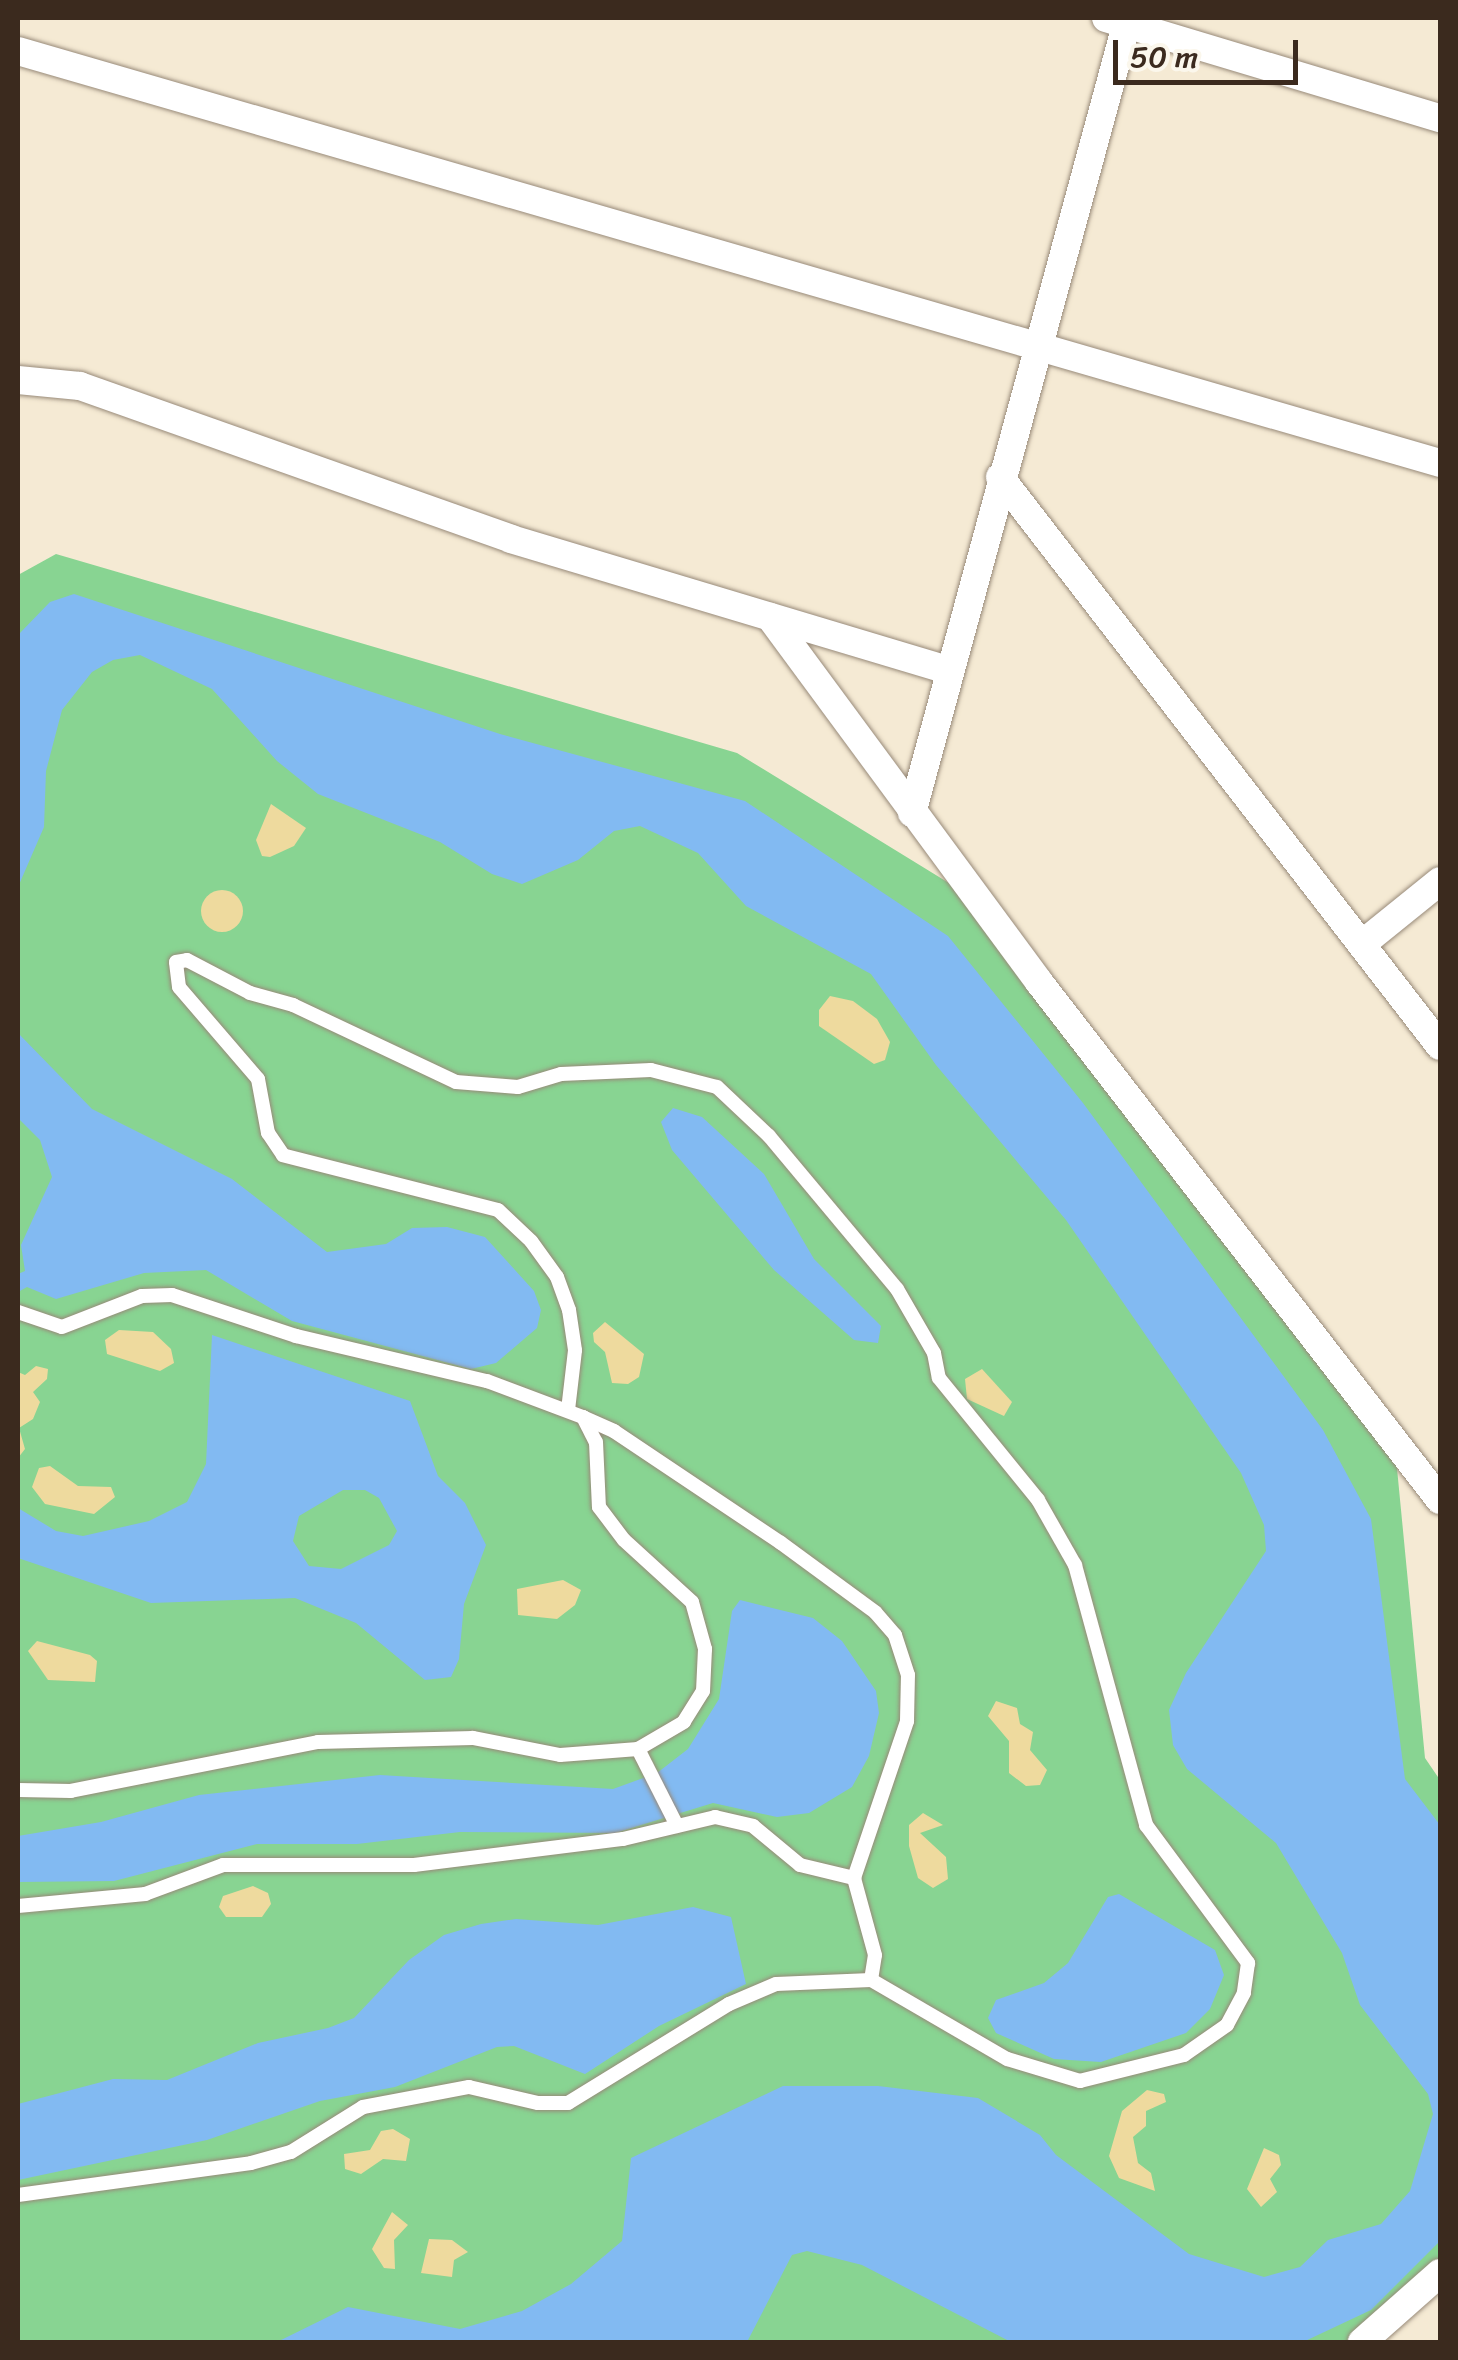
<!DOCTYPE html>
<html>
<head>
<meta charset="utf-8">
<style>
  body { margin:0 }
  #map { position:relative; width:1458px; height:2360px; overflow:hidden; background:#f5ead4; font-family:Sriracha,sans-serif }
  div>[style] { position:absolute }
  .green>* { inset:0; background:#88d492 }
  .sand>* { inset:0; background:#eeda9e }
  .round { border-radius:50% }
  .water>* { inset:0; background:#82baf2 }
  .roads { filter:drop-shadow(0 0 2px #988a79) drop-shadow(0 0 2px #988a79) }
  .service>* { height:14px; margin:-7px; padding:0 7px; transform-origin:7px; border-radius:7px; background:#fff }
  .minor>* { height:28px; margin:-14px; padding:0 14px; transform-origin:14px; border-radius:14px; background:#fff }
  span { translate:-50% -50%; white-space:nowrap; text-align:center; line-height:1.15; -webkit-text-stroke:8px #fbf7ec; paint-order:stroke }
  .frame { position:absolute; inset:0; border:20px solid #3b2a1e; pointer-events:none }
  .scale { position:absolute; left:1113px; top:40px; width:185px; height:45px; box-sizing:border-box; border:5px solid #3b2a1e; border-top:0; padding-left:12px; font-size:30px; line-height:35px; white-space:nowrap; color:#3b2a1e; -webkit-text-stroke:8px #fbf7ec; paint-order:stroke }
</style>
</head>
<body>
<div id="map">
  <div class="green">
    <i style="clip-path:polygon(56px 554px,737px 753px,957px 888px,1396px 1458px,1425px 1758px,1440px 1780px,1440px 2260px,1360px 2333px,1347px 2342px,18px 2342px,18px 575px)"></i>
  </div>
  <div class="sand">
    <i style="clip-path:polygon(271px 804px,306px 828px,294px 846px,270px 857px,262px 856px,256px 840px)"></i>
    <i class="round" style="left:201px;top:890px;width:42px;height:42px"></i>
    <i style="clip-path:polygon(830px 996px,853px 1001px,877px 1019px,890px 1042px,885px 1060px,874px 1064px,819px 1026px,819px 1010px)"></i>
    <i style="clip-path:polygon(605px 1322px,644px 1354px,639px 1377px,628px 1384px,612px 1383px,605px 1352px,594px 1342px,593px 1333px)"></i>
    <i style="clip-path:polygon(119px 1330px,153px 1332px,171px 1349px,174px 1363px,160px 1371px,107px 1354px,105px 1340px)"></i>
    <i style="clip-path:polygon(36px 1366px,48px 1369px,47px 1379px,33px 1392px,40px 1402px,33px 1419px,19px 1428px,25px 1449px,18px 1458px,18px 1372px,25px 1375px)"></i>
    <i style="clip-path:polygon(982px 1369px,1012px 1402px,1004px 1416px,967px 1399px,965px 1379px)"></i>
    <i style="clip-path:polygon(50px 1466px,78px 1486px,111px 1487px,115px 1497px,94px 1514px,45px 1504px,32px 1487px,39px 1468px)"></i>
    <i style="clip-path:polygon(563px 1580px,581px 1590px,575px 1605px,557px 1619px,518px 1615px,517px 1589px)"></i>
    <i style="clip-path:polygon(37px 1641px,90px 1655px,97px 1661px,95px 1682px,48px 1680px,28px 1651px)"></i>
    <i style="clip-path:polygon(996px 1701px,1017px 1708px,1020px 1724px,1033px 1732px,1030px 1750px,1047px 1770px,1040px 1785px,1026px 1786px,1009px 1773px,1009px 1741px,988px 1716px)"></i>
    <i style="clip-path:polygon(923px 1813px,943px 1825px,920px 1833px,946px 1857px,948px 1879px,933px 1888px,918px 1878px,909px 1846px,909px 1825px)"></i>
    <i style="clip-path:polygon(253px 1886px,268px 1893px,271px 1904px,262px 1917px,226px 1917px,219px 1907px,223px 1896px)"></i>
    <i style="clip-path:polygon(1147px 2090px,1164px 2094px,1166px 2102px,1146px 2111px,1146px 2126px,1133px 2137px,1138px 2163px,1151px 2173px,1155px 2191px,1119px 2178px,1109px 2156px,1122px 2111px)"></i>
    <i style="clip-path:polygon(393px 2129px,410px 2139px,406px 2161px,383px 2159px,361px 2174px,345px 2169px,344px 2154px,370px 2150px,381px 2131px)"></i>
    <i style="clip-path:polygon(1264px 2148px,1279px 2155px,1281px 2165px,1270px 2179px,1277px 2192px,1261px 2207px,1247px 2189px)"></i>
    <i style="clip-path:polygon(392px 2212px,408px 2225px,394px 2240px,395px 2269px,384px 2268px,372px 2249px)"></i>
    <i style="clip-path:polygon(429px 2239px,452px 2240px,468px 2252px,454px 2260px,452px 2277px,421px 2273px)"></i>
  </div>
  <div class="water">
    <i style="clip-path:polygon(74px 594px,500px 734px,745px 801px,948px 936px,1083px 1103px,1323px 1430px,1371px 1519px,1405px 1779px,1440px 1825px,1440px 2241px,1371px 2310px,1303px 2342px,1011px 2342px,862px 2265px,807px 2251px,792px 2255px,747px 2342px,277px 2342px,348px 2307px,460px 2329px,522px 2311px,571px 2284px,622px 2241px,631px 2158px,783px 2086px,878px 2086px,978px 2098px,1040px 2135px,1056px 2155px,1189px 2254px,1264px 2277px,1300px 2267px,1328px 2240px,1381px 2224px,1410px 2191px,1433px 2114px,1428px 2094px,1360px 2005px,1342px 1953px,1276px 1843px,1187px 1769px,1173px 1745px,1169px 1710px,1186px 1673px,1266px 1551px,1264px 1525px,1241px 1473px,1066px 1220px,936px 1065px,871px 974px,746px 906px,698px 853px,640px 826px,614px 831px,578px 860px,522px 884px,492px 874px,440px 842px,318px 794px,277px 761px,212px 689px,140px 655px,113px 660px,92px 672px,62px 710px,46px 771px,44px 827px,18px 887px,18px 635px,50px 602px)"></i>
    <i style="clip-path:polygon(18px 1033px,92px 1109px,232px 1179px,327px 1252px,386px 1244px,412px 1228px,447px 1227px,485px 1237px,534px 1291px,541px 1310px,537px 1328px,496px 1363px,471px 1369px,292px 1321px,206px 1270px,144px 1273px,56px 1299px,27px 1287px,18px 1292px,18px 1274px,25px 1271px,21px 1245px,52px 1177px,40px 1140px,18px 1118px)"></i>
    <i style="clip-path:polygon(673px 1108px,702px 1117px,764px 1174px,814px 1259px,881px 1326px,878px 1343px,854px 1340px,774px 1270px,672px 1150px,661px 1122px)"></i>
    <i style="clip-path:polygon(evenodd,212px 1335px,410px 1401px,438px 1476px,465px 1503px,486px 1545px,464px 1604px,459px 1659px,451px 1677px,425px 1680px,356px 1623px,295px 1598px,151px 1603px,18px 1558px,18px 1508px,56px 1531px,83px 1536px,149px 1521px,187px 1502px,206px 1464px,212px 1335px,343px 1490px,365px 1490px,379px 1498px,397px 1531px,389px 1545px,341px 1569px,309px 1566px,293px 1541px,299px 1516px,343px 1490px)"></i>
    <i style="clip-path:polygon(740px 1600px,813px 1618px,842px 1641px,876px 1691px,879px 1713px,869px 1756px,852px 1787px,809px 1813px,777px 1817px,713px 1803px,615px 1833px,460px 1832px,357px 1844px,257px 1844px,114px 1881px,18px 1882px,18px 1836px,101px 1822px,199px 1795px,380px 1775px,613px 1789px,657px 1773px,688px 1749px,719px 1699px,732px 1611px)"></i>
    <i style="clip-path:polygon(1119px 1894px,1215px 1950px,1224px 1975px,1210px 2009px,1186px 2033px,1101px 2062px,1054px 2059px,996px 2033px,988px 2018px,996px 2000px,1044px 1983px,1068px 1963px,1108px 1897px)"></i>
    <i style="clip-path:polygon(693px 1907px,731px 1917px,746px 1984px,659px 2026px,585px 2074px,514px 2046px,497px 2047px,395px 2087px,320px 2101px,207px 2140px,18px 2180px,18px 2104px,113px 2079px,167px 2080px,258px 2043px,328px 2028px,354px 2018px,409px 1960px,444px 1935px,481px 1924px,516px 1919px,598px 1925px)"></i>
  </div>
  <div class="roads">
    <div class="service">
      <i style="left:18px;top:1312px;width:46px;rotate:18.8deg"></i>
      <i style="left:62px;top:1327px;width:86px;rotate:-21.2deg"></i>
      <i style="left:142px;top:1296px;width:30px;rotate:-2deg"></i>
      <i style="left:172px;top:1295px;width:131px;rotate:18.3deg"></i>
      <i style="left:296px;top:1336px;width:196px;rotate:13.3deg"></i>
      <i style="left:487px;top:1381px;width:103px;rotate:20.6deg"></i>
      <i style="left:583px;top:1417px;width:28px;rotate:63deg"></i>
      <i style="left:596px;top:1442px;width:65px;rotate:87.4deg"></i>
      <i style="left:599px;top:1507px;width:41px;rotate:52.9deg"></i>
      <i style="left:624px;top:1540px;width:92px;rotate:42.4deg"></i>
      <i style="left:692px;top:1602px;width:49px;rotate:74.5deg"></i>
      <i style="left:705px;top:1649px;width:42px;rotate:92.7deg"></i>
      <i style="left:703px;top:1691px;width:36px;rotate:122deg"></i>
      <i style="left:684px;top:1722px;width:53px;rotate:149.6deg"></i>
      <i style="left:638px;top:1749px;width:78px;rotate:175.6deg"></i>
      <i style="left:560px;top:1755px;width:89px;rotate:-168.9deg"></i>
      <i style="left:473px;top:1738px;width:155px;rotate:178.5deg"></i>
      <i style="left:318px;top:1742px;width:252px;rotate:168.8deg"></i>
      <i style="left:71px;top:1791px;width:53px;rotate:-178.9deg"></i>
      <i style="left:568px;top:1410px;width:60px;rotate:-83.3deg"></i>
      <i style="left:575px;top:1350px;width:40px;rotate:-98.5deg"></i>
      <i style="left:569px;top:1310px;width:35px;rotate:-110deg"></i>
      <i style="left:557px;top:1277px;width:44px;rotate:-125.8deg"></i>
      <i style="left:531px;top:1241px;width:45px;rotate:-136.8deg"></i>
      <i style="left:498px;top:1210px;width:222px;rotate:-165.7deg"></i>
      <i style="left:283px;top:1155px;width:27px;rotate:-124deg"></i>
      <i style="left:268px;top:1133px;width:55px;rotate:-100.5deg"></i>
      <i style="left:258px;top:1079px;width:121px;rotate:-130.7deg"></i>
      <i style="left:179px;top:987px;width:25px;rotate:-97deg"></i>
      <i style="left:176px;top:962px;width:11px;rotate:-10deg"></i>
      <i style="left:187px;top:960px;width:71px;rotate:27.6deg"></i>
      <i style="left:250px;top:993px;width:45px;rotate:15.6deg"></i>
      <i style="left:293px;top:1005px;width:180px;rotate:25.3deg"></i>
      <i style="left:456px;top:1082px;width:62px;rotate:4.6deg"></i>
      <i style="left:518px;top:1087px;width:45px;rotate:-16.8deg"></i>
      <i style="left:561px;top:1074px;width:90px;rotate:-2.5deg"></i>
      <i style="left:651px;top:1070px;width:68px;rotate:14.4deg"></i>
      <i style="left:717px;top:1087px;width:71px;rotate:43.3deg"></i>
      <i style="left:769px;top:1136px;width:199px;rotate:50.1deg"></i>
      <i style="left:897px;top:1289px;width:74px;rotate:60deg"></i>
      <i style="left:934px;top:1353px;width:25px;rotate:79deg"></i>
      <i style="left:939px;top:1378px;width:157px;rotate:50.9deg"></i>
      <i style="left:1038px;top:1500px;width:75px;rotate:60.4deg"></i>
      <i style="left:1075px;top:1565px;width:270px;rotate:74.7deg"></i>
      <i style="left:1146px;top:1825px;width:172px;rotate:53.5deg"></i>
      <i style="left:1248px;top:1963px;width:30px;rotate:98deg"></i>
      <i style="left:1244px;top:1993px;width:36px;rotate:118deg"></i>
      <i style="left:1227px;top:2025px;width:52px;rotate:145.1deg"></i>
      <i style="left:1184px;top:2055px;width:107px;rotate:166deg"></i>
      <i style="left:1080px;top:2081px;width:76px;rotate:-163.2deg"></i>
      <i style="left:1007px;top:2059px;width:157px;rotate:-149.8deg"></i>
      <i style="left:638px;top:1749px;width:86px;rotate:63.1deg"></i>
      <i style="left:18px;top:1906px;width:128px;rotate:-5.4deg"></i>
      <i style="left:145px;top:1894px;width:83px;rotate:-20.4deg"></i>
      <i style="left:223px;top:1865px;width:191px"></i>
      <i style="left:414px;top:1865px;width:211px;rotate:-7.1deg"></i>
      <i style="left:623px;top:1839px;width:95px;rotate:-13.4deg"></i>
      <i style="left:715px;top:1817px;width:39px;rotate:13deg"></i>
      <i style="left:753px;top:1826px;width:61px;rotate:39.7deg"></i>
      <i style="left:800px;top:1865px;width:56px;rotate:13.5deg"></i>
      <i style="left:854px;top:1878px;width:166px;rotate:-71.3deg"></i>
      <i style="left:907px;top:1721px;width:46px;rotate:-88.8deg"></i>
      <i style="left:908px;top:1675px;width:42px;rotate:-108deg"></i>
      <i style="left:895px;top:1635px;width:30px;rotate:-131deg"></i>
      <i style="left:875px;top:1612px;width:117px;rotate:-143.7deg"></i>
      <i style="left:781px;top:1543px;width:201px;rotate:-146.2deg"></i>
      <i style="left:614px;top:1431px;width:34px;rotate:-156deg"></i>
      <i style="left:18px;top:2195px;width:235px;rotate:-7.8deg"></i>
      <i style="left:251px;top:2163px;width:41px;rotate:-15.4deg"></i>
      <i style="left:291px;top:2152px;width:85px;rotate:-32deg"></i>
      <i style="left:363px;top:2107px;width:108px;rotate:-10.7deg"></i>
      <i style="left:469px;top:2087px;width:71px;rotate:13.1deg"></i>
      <i style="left:538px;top:2103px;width:30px"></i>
      <i style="left:568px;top:2103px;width:189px;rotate:-31.6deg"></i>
      <i style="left:729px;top:2004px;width:51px;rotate:-23.1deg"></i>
      <i style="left:776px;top:1984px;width:95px;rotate:-2.4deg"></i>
      <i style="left:871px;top:1980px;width:25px;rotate:-81deg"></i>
      <i style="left:875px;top:1955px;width:80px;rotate:-105.3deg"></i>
    </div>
    <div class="minor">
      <i style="left:1106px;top:18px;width:349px;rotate:16.7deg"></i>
      <i style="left:18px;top:51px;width:1480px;rotate:16.16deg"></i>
      <i style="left:18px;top:380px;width:62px;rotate:5.5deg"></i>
      <i style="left:80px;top:386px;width:457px;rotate:19.5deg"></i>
      <i style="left:511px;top:539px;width:458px;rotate:16.7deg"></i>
      <i style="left:1000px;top:477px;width:719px;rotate:52.29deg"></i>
      <i style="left:770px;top:617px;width:453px;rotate:53.6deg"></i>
      <i style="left:1039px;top:982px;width:655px;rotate:52.26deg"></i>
      <i style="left:912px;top:813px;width:824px;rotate:-74.8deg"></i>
      <i style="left:1362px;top:944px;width:100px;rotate:-38.9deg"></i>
      <i style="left:1362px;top:2342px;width:104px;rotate:-41.5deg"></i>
    </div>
  </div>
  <div class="frame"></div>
  <div class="scale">50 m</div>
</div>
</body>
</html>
